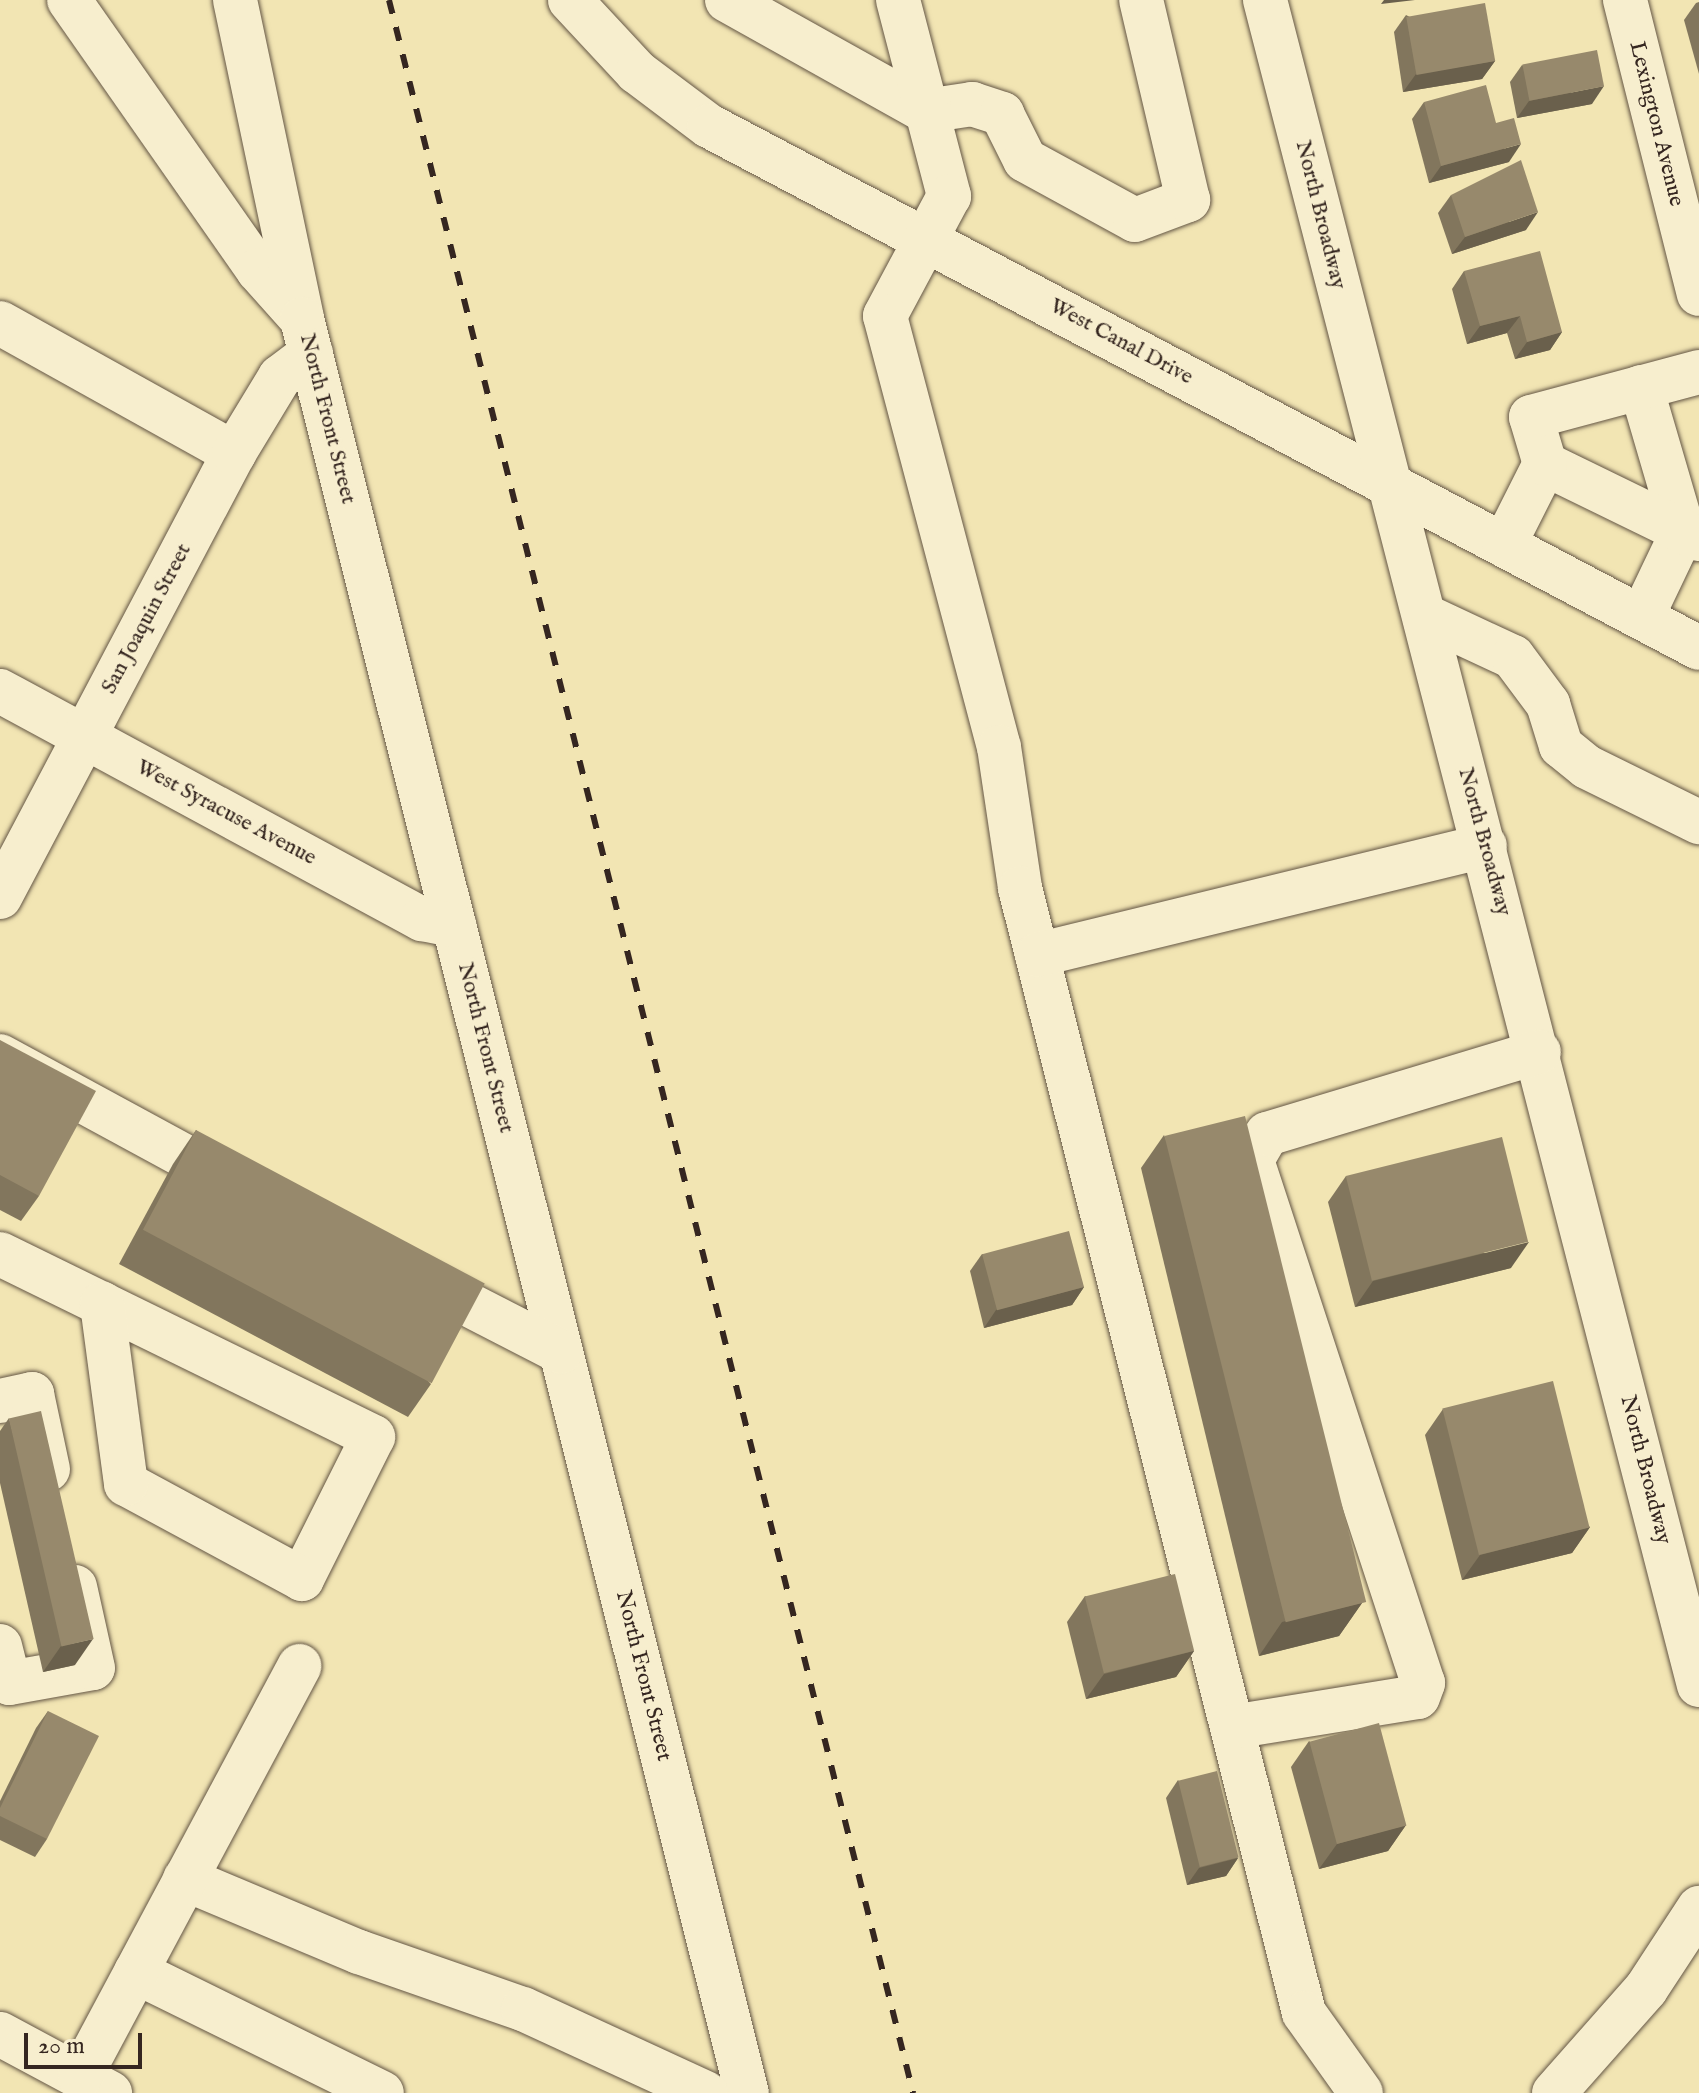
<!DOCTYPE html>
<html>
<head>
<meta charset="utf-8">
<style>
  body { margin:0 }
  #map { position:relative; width:1699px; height:2093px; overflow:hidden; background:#f2e5b3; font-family:"IM FELL English",serif }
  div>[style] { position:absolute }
  .roads { filter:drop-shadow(0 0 2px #645645) drop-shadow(0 0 2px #645645) }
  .minor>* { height:44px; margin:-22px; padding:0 22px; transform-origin:22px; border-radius:22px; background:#f7eece }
  .rail>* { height:6px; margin-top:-3px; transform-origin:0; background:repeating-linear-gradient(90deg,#352620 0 14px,transparent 0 28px) }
  .wall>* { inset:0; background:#82765d }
  .shaded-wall>* { inset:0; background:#6a604c }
  .building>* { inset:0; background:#97896c; transform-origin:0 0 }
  span { translate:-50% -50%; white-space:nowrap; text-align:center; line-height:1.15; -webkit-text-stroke:6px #f7eece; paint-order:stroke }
  .street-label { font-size:22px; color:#352620 }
  .scale { position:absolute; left:24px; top:2033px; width:118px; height:36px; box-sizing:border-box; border:4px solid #352620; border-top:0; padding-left:10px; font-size:24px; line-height:28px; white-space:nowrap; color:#352620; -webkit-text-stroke:6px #f7eece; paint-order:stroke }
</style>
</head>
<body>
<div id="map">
  <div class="roads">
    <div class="minor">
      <i style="left:69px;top:0;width:330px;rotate:55deg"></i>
      <i style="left:258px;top:270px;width:63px;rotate:48.2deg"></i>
      <i style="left:235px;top:0;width:326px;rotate:78.1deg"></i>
      <i style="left:302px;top:319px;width:1829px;rotate:75.92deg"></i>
      <i style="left:570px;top:0;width:98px;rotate:47.1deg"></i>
      <i style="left:637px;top:72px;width:90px;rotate:36.9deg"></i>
      <i style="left:709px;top:126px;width:1119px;rotate:27.8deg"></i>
      <i style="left:727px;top:0;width:228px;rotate:29.2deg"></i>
      <i style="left:926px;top:111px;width:47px;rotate:-8.7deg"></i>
      <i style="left:972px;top:104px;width:32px;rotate:18deg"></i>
      <i style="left:1002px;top:114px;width:51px;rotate:63.4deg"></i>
      <i style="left:1025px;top:160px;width:125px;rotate:28.6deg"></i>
      <i style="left:1135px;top:220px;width:57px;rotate:-20.7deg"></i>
      <i style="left:1188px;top:200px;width:205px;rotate:-103.2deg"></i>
      <i style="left:898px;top:0;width:203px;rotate:75.4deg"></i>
      <i style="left:949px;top:196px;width:136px;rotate:118.1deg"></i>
      <i style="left:885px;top:316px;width:446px;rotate:75.2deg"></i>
      <i style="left:999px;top:747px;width:143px;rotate:81.5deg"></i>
      <i style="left:1020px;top:888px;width:1160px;rotate:75.83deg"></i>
      <i style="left:1304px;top:2013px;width:98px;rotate:54.5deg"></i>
      <i style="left:1265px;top:0;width:1740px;rotate:75.56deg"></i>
      <i style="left:1625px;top:0;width:303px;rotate:75.9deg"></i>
      <i style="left:0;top:323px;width:268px;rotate:29.1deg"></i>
      <i style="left:1641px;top:387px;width:150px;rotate:73.7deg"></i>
      <i style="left:1683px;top:531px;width:95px;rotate:115.5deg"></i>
      <i style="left:1545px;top:464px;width:171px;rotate:26deg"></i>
      <i style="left:1504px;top:545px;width:91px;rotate:-63.2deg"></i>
      <i style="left:1545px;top:464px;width:49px;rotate:-106.6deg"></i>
      <i style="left:1531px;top:417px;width:174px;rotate:-15deg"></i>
      <i style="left:1425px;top:616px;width:97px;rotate:25deg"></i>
      <i style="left:1513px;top:657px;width:59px;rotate:53.3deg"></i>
      <i style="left:1548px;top:704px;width:44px;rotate:72.8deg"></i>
      <i style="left:1561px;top:746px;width:33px;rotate:39deg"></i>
      <i style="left:1587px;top:767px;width:125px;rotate:26.2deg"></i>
      <i style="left:0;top:691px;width:480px;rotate:28.4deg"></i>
      <i style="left:422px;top:919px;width:33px;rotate:11deg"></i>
      <i style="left:0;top:897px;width:502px;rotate:-62.21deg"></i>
      <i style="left:234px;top:453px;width:89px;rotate:-58.8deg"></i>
      <i style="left:280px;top:377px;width:39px;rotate:-37deg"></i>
      <i style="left:1037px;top:955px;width:461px;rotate:-13.7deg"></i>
      <i style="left:0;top:1056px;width:264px;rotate:28.5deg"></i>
      <i style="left:0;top:1254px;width:114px;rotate:26.1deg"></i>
      <i style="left:102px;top:1304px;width:302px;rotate:26.1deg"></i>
      <i style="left:373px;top:1437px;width:159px;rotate:116.6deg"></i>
      <i style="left:302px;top:1579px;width:200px;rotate:-151.6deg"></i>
      <i style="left:126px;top:1484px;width:182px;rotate:-97.6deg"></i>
      <i style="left:421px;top:1280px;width:157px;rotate:27.2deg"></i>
      <i style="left:0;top:1401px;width:33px;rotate:-12deg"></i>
      <i style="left:32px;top:1394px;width:77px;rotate:78deg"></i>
      <i style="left:0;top:1646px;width:38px;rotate:76deg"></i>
      <i style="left:9px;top:1683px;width:85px;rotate:-10.1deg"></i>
      <i style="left:93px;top:1668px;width:83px;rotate:-102.5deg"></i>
      <i style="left:1232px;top:1727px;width:188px;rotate:-9.2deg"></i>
      <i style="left:1418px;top:1697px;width:15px;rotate:-70deg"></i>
      <i style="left:1423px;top:1683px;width:550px;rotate:-108.11deg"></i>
      <i style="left:1252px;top:1160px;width:30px;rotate:-60deg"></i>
      <i style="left:1267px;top:1134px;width:284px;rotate:-16.8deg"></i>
      <i style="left:185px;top:1879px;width:189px;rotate:22.8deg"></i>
      <i style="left:359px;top:1952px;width:174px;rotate:19.2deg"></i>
      <i style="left:523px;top:2009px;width:201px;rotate:24.7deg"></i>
      <i style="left:136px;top:1972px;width:274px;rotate:26.2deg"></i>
      <i style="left:0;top:2034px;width:125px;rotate:28.2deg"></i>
      <i style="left:80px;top:2077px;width:466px;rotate:-61.9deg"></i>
      <i style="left:1554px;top:2093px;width:139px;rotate:-48.5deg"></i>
      <i style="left:1646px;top:1989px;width:97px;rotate:-56.8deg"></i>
    </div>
  </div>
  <div class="rail">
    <i style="left:389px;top:0;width:2158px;rotate:75.94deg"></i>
  </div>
  <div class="wall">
    <i style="clip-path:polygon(1699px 2px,1699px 74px,1684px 20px,1696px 3px)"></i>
    <i style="clip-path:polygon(1406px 15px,1495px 61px,1482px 79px,1403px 92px,1394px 32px)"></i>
    <i style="clip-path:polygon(1522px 65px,1592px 104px,1517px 118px,1510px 82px)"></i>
    <i style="clip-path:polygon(1424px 102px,1496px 123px,1509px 162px,1429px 183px,1412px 119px)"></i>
    <i style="clip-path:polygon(1451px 195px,1526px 230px,1452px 254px,1438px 213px)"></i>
    <i style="clip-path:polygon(1464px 271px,1562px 332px,1550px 350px,1515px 359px,1507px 333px,1467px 344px,1452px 289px)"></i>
    <i style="clip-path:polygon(0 1040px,39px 1196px,21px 1221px,0 1210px)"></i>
    <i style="clip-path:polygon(196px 1130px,431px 1384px,408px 1417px,119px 1264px,173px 1164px)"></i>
    <i style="clip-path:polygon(1164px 1135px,1362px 1603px,1339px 1636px,1259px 1656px,1141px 1168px)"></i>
    <i style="clip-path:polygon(1346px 1176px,1511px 1268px,1355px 1307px,1328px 1202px)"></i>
    <i style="clip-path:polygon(982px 1254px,1084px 1287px,1072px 1305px,984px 1328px,970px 1271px)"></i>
    <i style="clip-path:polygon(1443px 1409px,1590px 1527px,1572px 1553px,1462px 1580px,1425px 1435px)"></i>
    <i style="clip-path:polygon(9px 1418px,75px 1665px,43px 1672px,0 1483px,0 1431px)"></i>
    <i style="clip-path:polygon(1085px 1596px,1194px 1651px,1176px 1677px,1086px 1699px,1067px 1622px)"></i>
    <i style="clip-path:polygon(48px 1711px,47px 1839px,35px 1857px,0 1840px,0 1801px,36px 1728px)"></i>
    <i style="clip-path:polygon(1309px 1741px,1406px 1825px,1388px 1851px,1319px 1869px,1291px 1767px)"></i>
    <i style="clip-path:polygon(1178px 1780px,1238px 1858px,1226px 1876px,1187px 1885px,1166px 1798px)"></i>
  </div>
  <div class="shaded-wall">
    <i style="clip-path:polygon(1384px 0,1415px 0,1381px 4px)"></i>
    <i style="clip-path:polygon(1495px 61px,1482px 79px,1403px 92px,1416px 74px)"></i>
    <i style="clip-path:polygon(1604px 86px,1592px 104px,1517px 118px,1529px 101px)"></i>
    <i style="clip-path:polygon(1521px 144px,1509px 162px,1429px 183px,1441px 166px)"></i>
    <i style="clip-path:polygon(1538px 212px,1526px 230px,1452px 254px,1465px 237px)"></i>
    <i style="clip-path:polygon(1520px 316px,1507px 333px,1467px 344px,1480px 326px)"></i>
    <i style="clip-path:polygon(1562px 332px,1550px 350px,1515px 359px,1527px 342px)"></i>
    <i style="clip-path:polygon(1529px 1242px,1511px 1268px,1355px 1307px,1373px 1281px)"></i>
    <i style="clip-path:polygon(1084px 1287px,1072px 1305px,984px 1328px,996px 1310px)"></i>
    <i style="clip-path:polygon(1590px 1527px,1572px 1553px,1462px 1580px,1480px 1555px)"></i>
    <i style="clip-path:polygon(1362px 1603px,1339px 1636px,1259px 1656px,1282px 1622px)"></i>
    <i style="clip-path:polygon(93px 1639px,75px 1665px,43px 1672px,61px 1646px)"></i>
    <i style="clip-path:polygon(1194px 1651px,1176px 1677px,1086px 1699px,1104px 1674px)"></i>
    <i style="clip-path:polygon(1406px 1825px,1388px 1851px,1319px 1869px,1337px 1844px)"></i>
    <i style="clip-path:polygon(1238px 1858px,1226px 1876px,1187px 1885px,1199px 1868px)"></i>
  </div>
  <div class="building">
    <i style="left:1485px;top:3px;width:59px;height:80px;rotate:80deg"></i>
    <i style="left:1597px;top:50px;width:37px;height:76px;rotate:79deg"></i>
    <i style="clip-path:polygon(1486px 85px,1496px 123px,1514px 118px,1521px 144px,1441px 166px,1424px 102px)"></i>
    <i style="clip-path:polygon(1521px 160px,1538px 212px,1465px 237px,1451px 195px)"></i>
    <i style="clip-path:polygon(1540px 251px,1562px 332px,1527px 342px,1520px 316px,1480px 326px,1464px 271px)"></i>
    <i style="clip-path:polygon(0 1040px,96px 1091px,39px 1196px,0 1175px)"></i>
    <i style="left:1245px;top:1116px;width:501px;height:83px;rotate:76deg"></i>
    <i style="left:196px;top:1130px;width:327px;height:113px;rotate:28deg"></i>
    <i style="left:1502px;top:1137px;width:108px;height:161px;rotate:76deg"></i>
    <i style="left:1069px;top:1231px;width:58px;height:90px;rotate:75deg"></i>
    <i style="left:1553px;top:1381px;width:151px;height:114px;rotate:76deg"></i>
    <i style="left:41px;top:1411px;width:234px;height:33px;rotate:77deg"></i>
    <i style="left:1175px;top:1574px;width:79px;height:93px;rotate:76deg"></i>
    <i style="clip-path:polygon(48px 1711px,99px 1736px,47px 1839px,0 1816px,0 1808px)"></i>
    <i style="left:1379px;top:1723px;width:106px;height:72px;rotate:75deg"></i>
    <i style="left:1217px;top:1771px;width:89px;height:40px;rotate:76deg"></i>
  </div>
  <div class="street-label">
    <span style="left:1656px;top:124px;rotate:76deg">Lexington Avenue</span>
    <span style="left:1320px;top:215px;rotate:76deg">North Broadway</span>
    <span style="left:1121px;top:342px;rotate:28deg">West Canal Drive</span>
    <span style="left:327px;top:419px;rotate:76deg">North Front Street</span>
    <span style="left:147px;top:619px;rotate:-62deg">San Joaquin Street</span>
    <span style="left:226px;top:813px;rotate:28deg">West Syracuse Avenue</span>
    <span style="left:1484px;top:842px;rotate:75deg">North Broadway</span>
    <span style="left:485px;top:1048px;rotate:76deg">North Front Street</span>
    <span style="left:1645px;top:1470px;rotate:76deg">North Broadway</span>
    <span style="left:643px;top:1676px;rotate:76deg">North Front Street</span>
  </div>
  <div class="scale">20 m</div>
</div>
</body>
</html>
